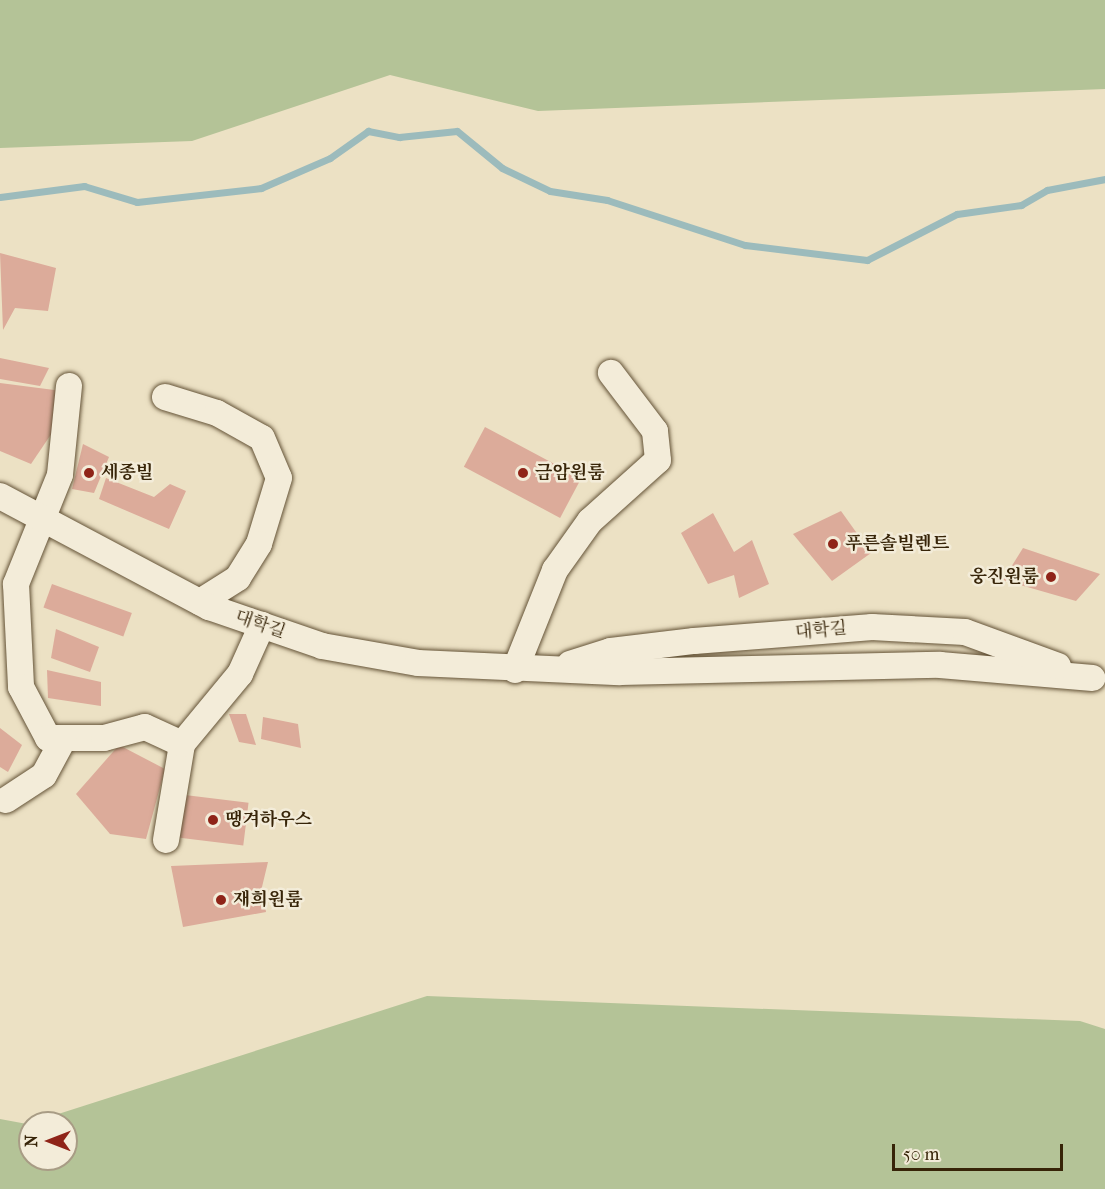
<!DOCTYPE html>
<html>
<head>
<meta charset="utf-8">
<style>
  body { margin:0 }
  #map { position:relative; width:1105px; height:1189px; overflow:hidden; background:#ece1c4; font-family:"IM FELL French Canon","Noto Serif KR",serif }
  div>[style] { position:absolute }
  .green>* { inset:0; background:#b4c397 }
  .stream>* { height:7px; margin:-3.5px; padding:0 3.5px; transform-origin:3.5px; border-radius:3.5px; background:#9cbbbc }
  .building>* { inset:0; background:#dcab9a; transform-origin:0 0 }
  .roads { filter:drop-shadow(0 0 2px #645337) drop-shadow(0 0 2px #645337) }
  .minor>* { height:26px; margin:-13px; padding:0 13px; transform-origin:13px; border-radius:13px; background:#f3ecd9 }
  .dots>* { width:16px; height:16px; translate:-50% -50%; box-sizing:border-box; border:3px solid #f3ecd9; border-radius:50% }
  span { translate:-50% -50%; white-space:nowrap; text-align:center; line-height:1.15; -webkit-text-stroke:5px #f3ecd9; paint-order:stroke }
  .poi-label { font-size:18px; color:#372408; font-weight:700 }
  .left { translate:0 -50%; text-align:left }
  .right { translate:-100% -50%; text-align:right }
  .street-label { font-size:18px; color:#372408 }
  .north { position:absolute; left:18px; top:1111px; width:60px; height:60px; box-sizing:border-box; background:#f3ecd9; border:2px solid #a89c85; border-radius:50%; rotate:270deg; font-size:16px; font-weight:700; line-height:24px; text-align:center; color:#372408 }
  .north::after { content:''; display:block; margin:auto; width:21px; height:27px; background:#8f2418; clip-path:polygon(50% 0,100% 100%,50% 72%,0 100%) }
  .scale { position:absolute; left:892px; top:1144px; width:171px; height:27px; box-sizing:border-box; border:3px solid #372408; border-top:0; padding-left:8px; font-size:18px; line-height:21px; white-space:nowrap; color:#372408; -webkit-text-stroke:4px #f3ecd9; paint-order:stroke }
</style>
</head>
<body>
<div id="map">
  <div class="green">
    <i style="clip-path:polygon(0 0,1105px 0,1105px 89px,538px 111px,390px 75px,192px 141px,0 148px)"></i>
    <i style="clip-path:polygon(evenodd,427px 996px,1080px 1021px,1105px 1029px,1105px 1189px,0 1189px,0 1119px,27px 1124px,427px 996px,30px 1123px,66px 1123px,66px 1159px,30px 1159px,30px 1123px)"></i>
  </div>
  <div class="stream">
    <i style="left:0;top:197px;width:85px;rotate:-7.5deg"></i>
    <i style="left:84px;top:186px;width:55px;rotate:16.8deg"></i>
    <i style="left:137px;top:202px;width:125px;rotate:-6.4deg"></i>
    <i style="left:261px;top:188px;width:75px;rotate:-23.5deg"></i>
    <i style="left:330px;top:158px;width:47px;rotate:-35.4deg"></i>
    <i style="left:368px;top:131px;width:32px;rotate:11deg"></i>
    <i style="left:399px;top:137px;width:58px;rotate:-5.9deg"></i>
    <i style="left:457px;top:131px;width:58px;rotate:39.4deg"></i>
    <i style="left:502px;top:168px;width:53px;rotate:25.6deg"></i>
    <i style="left:550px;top:191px;width:58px;rotate:9deg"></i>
    <i style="left:607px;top:200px;width:145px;rotate:18.1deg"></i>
    <i style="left:745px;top:245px;width:123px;rotate:7deg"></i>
    <i style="left:867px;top:260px;width:101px;rotate:-27.1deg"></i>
    <i style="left:957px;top:214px;width:65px;rotate:-8deg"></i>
    <i style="left:1021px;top:205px;width:30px;rotate:-30deg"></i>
    <i style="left:1047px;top:190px;width:59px;rotate:-10.7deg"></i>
  </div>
  <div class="building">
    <i style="clip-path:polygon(0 253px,56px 268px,48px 311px,15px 308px,3px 330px)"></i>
    <i style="clip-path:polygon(0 358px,49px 368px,40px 386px,0 379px)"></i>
    <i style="clip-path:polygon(0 383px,62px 391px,56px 427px,31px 464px,0 451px)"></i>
    <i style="left:485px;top:427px;width:109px;height:45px;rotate:28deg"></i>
    <i style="clip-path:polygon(83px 444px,109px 457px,94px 493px,72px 489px)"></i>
    <i style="clip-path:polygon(106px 478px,154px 497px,170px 484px,186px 491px,169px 529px,99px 499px)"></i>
    <i style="clip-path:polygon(841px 511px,871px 553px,832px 581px,793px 534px)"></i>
    <i style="clip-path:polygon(713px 513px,734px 552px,752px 540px,769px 584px,739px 598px,734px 575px,708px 584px,681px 533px)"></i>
    <i style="clip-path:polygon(1023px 548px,1100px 574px,1076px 601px,1003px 580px)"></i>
    <i style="left:52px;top:584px;width:85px;height:25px;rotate:20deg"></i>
    <i style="clip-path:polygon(56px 629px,99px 647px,90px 672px,51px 658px)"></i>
    <i style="clip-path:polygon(47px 670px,101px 682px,101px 706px,48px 698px)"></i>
    <i style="clip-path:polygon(229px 714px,246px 714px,256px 745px,239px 742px)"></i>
    <i style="clip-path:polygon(263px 717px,298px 724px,301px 748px,261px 739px)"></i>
    <i style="clip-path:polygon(0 728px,22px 745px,8px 772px,0 767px)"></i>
    <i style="clip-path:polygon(119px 745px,165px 769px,146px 839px,110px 834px,76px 794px)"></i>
    <i style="left:185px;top:795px;width:64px;height:43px;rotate:7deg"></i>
    <i style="clip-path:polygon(268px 862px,262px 887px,266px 912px,183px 927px,171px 866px)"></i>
  </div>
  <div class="roads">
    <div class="minor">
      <i style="left:69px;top:386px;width:89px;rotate:95.8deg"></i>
      <i style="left:60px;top:475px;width:118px;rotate:112deg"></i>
      <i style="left:16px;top:584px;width:103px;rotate:87.2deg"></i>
      <i style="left:21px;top:687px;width:58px;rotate:62.1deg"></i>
      <i style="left:48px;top:738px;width:56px"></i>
      <i style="left:104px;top:738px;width:42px;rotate:-15deg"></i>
      <i style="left:145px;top:727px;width:41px;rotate:24.7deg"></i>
      <i style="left:165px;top:397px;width:54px;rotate:17.1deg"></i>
      <i style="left:217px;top:413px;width:51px;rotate:29.1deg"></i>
      <i style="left:262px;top:438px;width:43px;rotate:67deg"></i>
      <i style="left:279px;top:478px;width:69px;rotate:106.9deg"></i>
      <i style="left:259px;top:544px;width:40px;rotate:122deg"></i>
      <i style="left:238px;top:578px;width:45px;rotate:147.7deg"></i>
      <i style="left:0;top:496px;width:237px;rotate:28deg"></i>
      <i style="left:209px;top:607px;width:120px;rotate:19deg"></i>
      <i style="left:322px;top:646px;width:97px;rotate:10deg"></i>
      <i style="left:418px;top:663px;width:202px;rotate:2.6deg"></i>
      <i style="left:620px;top:672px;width:320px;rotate:-1.3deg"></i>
      <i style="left:940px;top:665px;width:153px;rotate:4.9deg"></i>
      <i style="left:570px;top:664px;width:43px;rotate:-17.6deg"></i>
      <i style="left:611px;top:651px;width:84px;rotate:-6.9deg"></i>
      <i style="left:694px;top:641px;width:179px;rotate:-4.5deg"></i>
      <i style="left:872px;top:627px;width:93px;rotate:3.1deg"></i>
      <i style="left:965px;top:632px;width:99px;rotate:20.1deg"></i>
      <i style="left:515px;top:670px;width:108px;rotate:-68.2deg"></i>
      <i style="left:555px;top:570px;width:60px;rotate:-54.5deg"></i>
      <i style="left:590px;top:521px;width:91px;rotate:-41.9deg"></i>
      <i style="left:658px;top:460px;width:29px;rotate:-96deg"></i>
      <i style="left:655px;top:431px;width:73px;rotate:-127.2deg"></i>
      <i style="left:6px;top:800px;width:45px;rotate:-33.3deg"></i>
      <i style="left:44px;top:775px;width:42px;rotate:-61.6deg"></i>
      <i style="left:166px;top:840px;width:97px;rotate:-80.5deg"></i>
      <i style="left:182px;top:744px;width:91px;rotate:-50.4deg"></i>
      <i style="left:240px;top:674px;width:54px;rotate:-65.8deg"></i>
    </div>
  </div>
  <div class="dots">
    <i style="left:89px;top:473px;background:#8f2418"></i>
    <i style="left:523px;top:473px;background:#8f2418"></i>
    <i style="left:833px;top:544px;background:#8f2418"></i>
    <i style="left:1051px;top:577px;background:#8f2418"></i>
    <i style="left:213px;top:820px;background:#8f2418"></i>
    <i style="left:221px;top:900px;background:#8f2418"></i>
  </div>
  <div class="poi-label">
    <span class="left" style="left:101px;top:473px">세종빌</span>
    <span class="left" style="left:535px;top:473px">금암원룸</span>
    <span class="left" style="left:845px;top:544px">푸른솔빌렌트</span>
    <span class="right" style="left:1039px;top:577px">웅진원룸</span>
    <span class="left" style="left:225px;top:820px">땡겨하우스</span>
    <span class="left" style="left:233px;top:900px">재희원룸</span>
  </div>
  <div class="street-label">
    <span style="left:260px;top:625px;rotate:19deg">대학길</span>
    <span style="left:821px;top:631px;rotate:-5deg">대학길</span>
  </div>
  <div class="north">N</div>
  <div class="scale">50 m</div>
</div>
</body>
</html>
